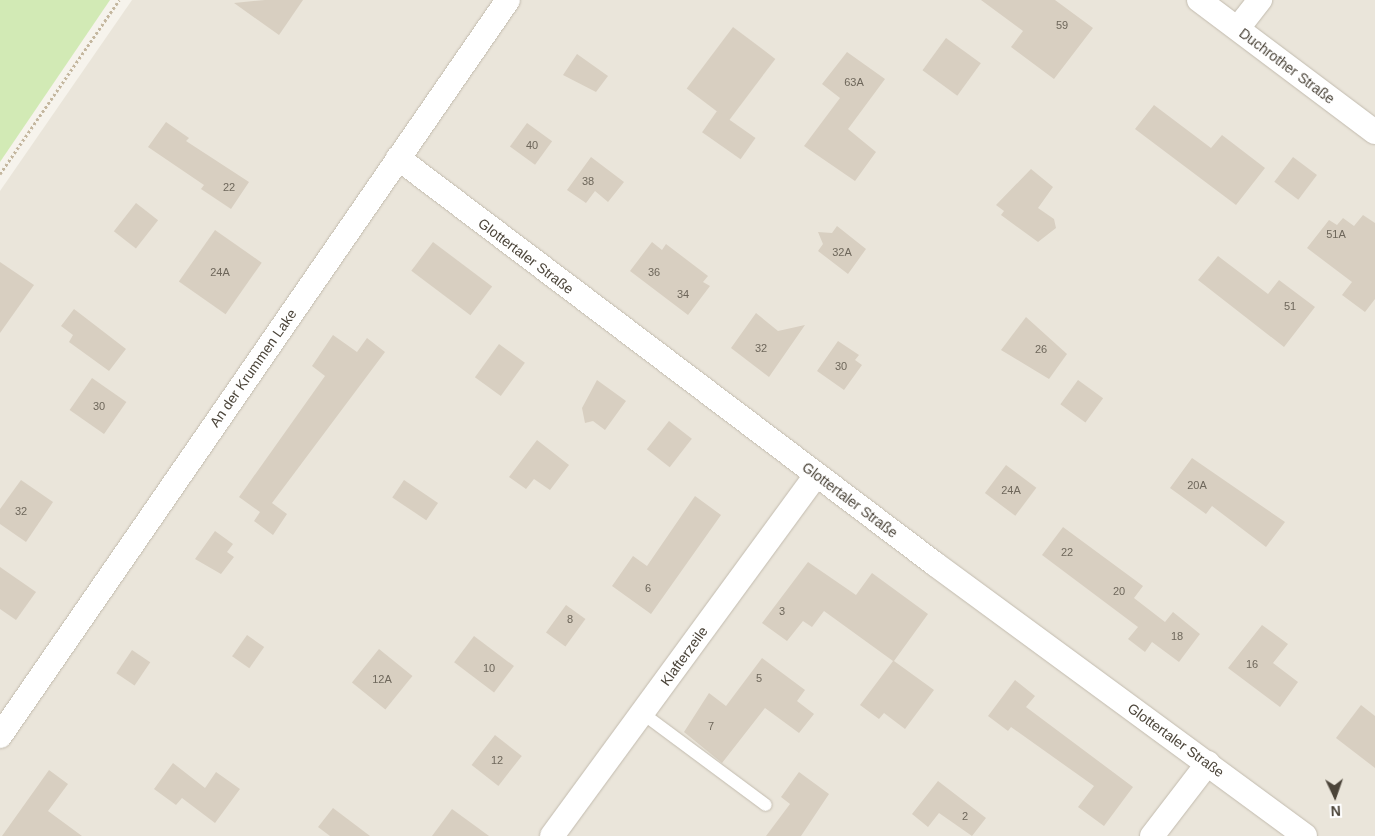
<!DOCTYPE html>
<html>
<head>
<meta charset="utf-8">
<style>
  body { margin:0 }
  #map { position:relative; width:1375px; height:836px; overflow:hidden; background:#f6f3ec; font-family:Arial,sans-serif }
  div>[style] { position:absolute }
  .residential>* { inset:0; background:#eae5da }
  .green>* { inset:0; background:#d2eab5 }
  .building>* { inset:0; background:#d8cfc1; transform-origin:0 0 }
  .path>* { height:3px; margin-top:-1.5px; transform-origin:0; background:repeating-linear-gradient(90deg,#c4b79f 0 2.5px,transparent 0 5px) }
  .roads { filter:drop-shadow(0 0 1px #c2bbae) drop-shadow(0 0 1px #c2bbae) }
  .service>* { height:12px; margin:-6px; padding:0 6px; transform-origin:6px; border-radius:6px; background:#fff }
  .minor>* { height:24px; margin:-12px; padding:0 12px; transform-origin:12px; border-radius:12px; background:#fff }
  span { translate:-50% -50%; white-space:nowrap; text-align:center; line-height:1.15; -webkit-text-stroke:4.5px #fff; paint-order:stroke }
  .number-label { font-size:11px; color:#6e675b }
  .number-label span { -webkit-text-stroke-width:0 }
  .street-label { font-size:14px; color:#4b4439 }
  .north { position:absolute; left:1310px; top:771px; width:50px; height:50px; -webkit-text-stroke:4px #fff; paint-order:stroke; rotate:177deg; font-size:14px; font-weight:700; line-height:20px; text-align:center; color:#4b4439 }
  .north::after { content:''; display:block; margin:auto; width:18px; height:22px; background:#4b4439; clip-path:polygon(50% 0,100% 100%,50% 72%,0 100%) }
</style>
</head>
<body>
<div id="map">
  <div class="residential">
    <i style="clip-path:polygon(132px 0,1375px 0,1375px 836px,0 836px,0 191px)"></i>
  </div>
  <div class="green">
    <i style="clip-path:polygon(0 0,110px 0,0 162px)"></i>
  </div>
  <div class="building">
    <i style="clip-path:polygon(265px 0,303px 0,279px 35px,234px 3px)"></i>
    <i style="clip-path:polygon(981px 0,1055px 0,1093px 28px,1054px 79px,1011px 47px,1023px 31px)"></i>
    <i style="left:733px;top:27px;width:53px;height:77px;rotate:37deg"></i>
    <i style="left:946px;top:38px;width:43px;height:40px;rotate:36deg"></i>
    <i style="clip-path:polygon(847px 52px,885px 79px,848px 129px,876px 152px,855px 181px,804px 146px,840px 98px,822px 84px)"></i>
    <i style="clip-path:polygon(577px 54px,608px 76px,596px 92px,563px 75px)"></i>
    <i style="clip-path:polygon(1154px 105px,1211px 148px,1222px 135px,1265px 168px,1236px 205px,1135px 129px)"></i>
    <i style="left:717px;top:111px;width:47px;height:26px;rotate:35deg"></i>
    <i style="clip-path:polygon(166px 122px,189px 138px,186px 141px,249px 182px,231px 209px,201px 189px,204px 185px,148px 147px)"></i>
    <i style="left:527px;top:123px;width:31px;height:29px;rotate:36deg"></i>
    <i style="clip-path:polygon(591px 157px,624px 182px,608px 202px,595px 191px,586px 203px,567px 190px)"></i>
    <i style="left:1293px;top:157px;width:30px;height:31px;rotate:37deg"></i>
    <i style="clip-path:polygon(1031px 169px,1053px 187px,1038px 208px,1054px 219px,1056px 228px,1038px 242px,1001px 215px,1004px 211px,996px 205px)"></i>
    <i style="left:136px;top:203px;width:28px;height:36px;rotate:38deg"></i>
    <i style="clip-path:polygon(1363px 215px,1375px 223px,1375px 299px,1365px 312px,1342px 295px,1352px 282px,1307px 248px,1329px 220px,1337px 225px,1343px 218px,1354px 226px)"></i>
    <i style="clip-path:polygon(837px 226px,866px 249px,848px 274px,818px 251px,823px 244px,818px 232px,832px 233px)"></i>
    <i style="left:215px;top:230px;width:57px;height:63px;rotate:35deg"></i>
    <i style="left:433px;top:242px;width:74px;height:36px;rotate:37deg"></i>
    <i style="clip-path:polygon(652px 242px,662px 250px,666px 244px,708px 276px,703px 282px,710px 286px,688px 315px,630px 271px)"></i>
    <i style="clip-path:polygon(1218px 256px,1268px 294px,1279px 280px,1315px 307px,1284px 347px,1198px 280px)"></i>
    <i style="clip-path:polygon(0 262px,34px 285px,0 333px)"></i>
    <i style="clip-path:polygon(74px 309px,126px 349px,109px 371px,69px 342px,73px 335px,61px 326px)"></i>
    <i style="clip-path:polygon(756px 313px,778px 331px,805px 325px,769px 377px,731px 348px)"></i>
    <i style="clip-path:polygon(1026px 317px,1067px 354px,1049px 379px,1001px 350px)"></i>
    <i style="clip-path:polygon(333px 335px,357px 352px,367px 338px,385px 352px,272px 503px,287px 514px,273px 535px,254px 521px,260px 512px,239px 497px,325px 376px,312px 366px)"></i>
    <i style="clip-path:polygon(838px 341px,859px 355px,855px 360px,862px 365px,844px 390px,817px 371px)"></i>
    <i style="left:499px;top:344px;width:32px;height:41px;rotate:36deg"></i>
    <i style="left:92px;top:378px;width:42px;height:39px;rotate:35deg"></i>
    <i style="clip-path:polygon(597px 380px,626px 401px,605px 430px,593px 421px,585px 423px,582px 408px)"></i>
    <i style="left:1078px;top:380px;width:31px;height:30px;rotate:36deg"></i>
    <i style="left:669px;top:421px;width:29px;height:36px;rotate:38deg"></i>
    <i style="clip-path:polygon(537px 440px,569px 465px,550px 490px,534px 479px,526px 489px,509px 477px)"></i>
    <i style="clip-path:polygon(1192px 458px,1285px 522px,1266px 547px,1212px 506px,1206px 514px,1170px 488px)"></i>
    <i style="left:1006px;top:465px;width:38px;height:35px;rotate:37deg"></i>
    <i style="clip-path:polygon(21px 480px,53px 502px,26px 542px,0 524px,0 509px)"></i>
    <i style="left:404px;top:480px;width:41px;height:21px;rotate:34deg"></i>
    <i style="clip-path:polygon(695px 496px,721px 515px,651px 614px,612px 586px,633px 556px,647px 566px)"></i>
    <i style="clip-path:polygon(1063px 527px,1143px 586px,1134px 598px,1165px 622px,1173px 612px,1200px 634px,1179px 662px,1152px 642px,1145px 652px,1128px 639px,1138px 627px,1042px 555px)"></i>
    <i style="clip-path:polygon(215px 531px,233px 544px,227px 552px,234px 557px,221px 574px,195px 559px)"></i>
    <i style="clip-path:polygon(808px 562px,856px 595px,872px 573px,928px 614px,894px 661px,934px 690px,905px 729px,884px 713px,879px 719px,860px 705px,893px 661px,824px 611px,812px 627px,803px 621px,787px 641px,762px 623px)"></i>
    <i style="clip-path:polygon(0 567px,36px 592px,16px 620px,0 609px)"></i>
    <i style="left:566px;top:605px;width:24px;height:34px;rotate:36deg"></i>
    <i style="clip-path:polygon(1262px 625px,1288px 644px,1273px 663px,1298px 682px,1280px 707px,1228px 668px)"></i>
    <i style="left:247px;top:635px;width:21px;height:26px;rotate:35deg"></i>
    <i style="left:474px;top:636px;width:50px;height:33px;rotate:37deg"></i>
    <i style="left:379px;top:649px;width:43px;height:43px;rotate:39deg"></i>
    <i style="left:132px;top:650px;width:22px;height:28px;rotate:34deg"></i>
    <i style="clip-path:polygon(762px 658px,805px 690px,797px 701px,814px 714px,799px 733px,765px 708px,722px 763px,684px 732px,709px 693px,726px 706px)"></i>
    <i style="clip-path:polygon(1015px 680px,1035px 696px,1026px 707px,1133px 787px,1104px 826px,1078px 807px,1094px 786px,1011px 727px,1008px 731px,988px 716px)"></i>
    <i style="clip-path:polygon(1361px 705px,1375px 716px,1375px 768px,1336px 738px)"></i>
    <i style="left:495px;top:735px;width:34px;height:38px;rotate:38deg"></i>
    <i style="clip-path:polygon(173px 763px,205px 788px,216px 772px,240px 789px,215px 823px,182px 798px,176px 805px,154px 789px)"></i>
    <i style="clip-path:polygon(49px 770px,68px 784px,48px 811px,82px 836px,2px 836px)"></i>
    <i style="clip-path:polygon(799px 772px,829px 794px,801px 836px,766px 836px,790px 804px,781px 797px)"></i>
    <i style="clip-path:polygon(938px 781px,986px 818px,972px 836px,939px 813px,928px 827px,912px 814px)"></i>
    <i style="clip-path:polygon(333px 808px,370px 836px,330px 836px,318px 827px)"></i>
    <i style="clip-path:polygon(452px 809px,489px 836px,432px 836px)"></i>
  </div>
  <div class="path">
    <i style="left:0;top:174px;width:211px;rotate:-55.6deg"></i>
  </div>
  <div class="roads">
    <div class="service">
      <i style="left:642px;top:713px;width:154px;rotate:36.6deg"></i>
    </div>
    <div class="minor">
      <i style="left:1199px;top:0;width:220px;rotate:36.9deg"></i>
      <i style="left:1238px;top:28px;width:36px;rotate:-52deg"></i>
      <i style="left:398px;top:158px;width:673px;rotate:37.09deg"></i>
      <i style="left:935px;top:564px;width:459px;rotate:36.3deg"></i>
      <i style="left:0;top:736px;width:894px;rotate:-55.39deg"></i>
      <i style="left:552px;top:836px;width:447px;rotate:-53.8deg"></i>
      <i style="left:1152px;top:836px;width:92px;rotate:-52.5deg"></i>
    </div>
  </div>
  <div class="number-label">
    <span style="left:1062px;top:25px">59</span>
    <span style="left:854px;top:82px">63A</span>
    <span style="left:532px;top:145px">40</span>
    <span style="left:588px;top:181px">38</span>
    <span style="left:229px;top:187px">22</span>
    <span style="left:1336px;top:234px">51A</span>
    <span style="left:842px;top:252px">32A</span>
    <span style="left:220px;top:272px">24A</span>
    <span style="left:654px;top:272px">36</span>
    <span style="left:683px;top:294px">34</span>
    <span style="left:1290px;top:306px">51</span>
    <span style="left:761px;top:348px">32</span>
    <span style="left:1041px;top:349px">26</span>
    <span style="left:841px;top:366px">30</span>
    <span style="left:99px;top:406px">30</span>
    <span style="left:1197px;top:485px">20A</span>
    <span style="left:1011px;top:490px">24A</span>
    <span style="left:21px;top:511px">32</span>
    <span style="left:1067px;top:552px">22</span>
    <span style="left:648px;top:588px">6</span>
    <span style="left:1119px;top:591px">20</span>
    <span style="left:782px;top:611px">3</span>
    <span style="left:570px;top:619px">8</span>
    <span style="left:1177px;top:636px">18</span>
    <span style="left:1252px;top:664px">16</span>
    <span style="left:489px;top:668px">10</span>
    <span style="left:759px;top:678px">5</span>
    <span style="left:382px;top:679px">12A</span>
    <span style="left:711px;top:726px">7</span>
    <span style="left:497px;top:760px">12</span>
    <span style="left:965px;top:816px">2</span>
  </div>
  <div class="street-label">
    <span style="left:1287px;top:66px;rotate:37deg">Duchrother Straße</span>
    <span style="left:526px;top:256px;rotate:37deg">Glottertaler Straße</span>
    <span style="left:253px;top:368px;rotate:-55deg">An der Krummen Lake</span>
    <span style="left:850px;top:500px;rotate:37deg">Glottertaler Straße</span>
    <span style="left:684px;top:656px;rotate:-54deg">Klafterzeile</span>
    <span style="left:1176px;top:740px;rotate:36deg">Glottertaler Straße</span>
  </div>
  <div class="north">N</div>
</div>
</body>
</html>
